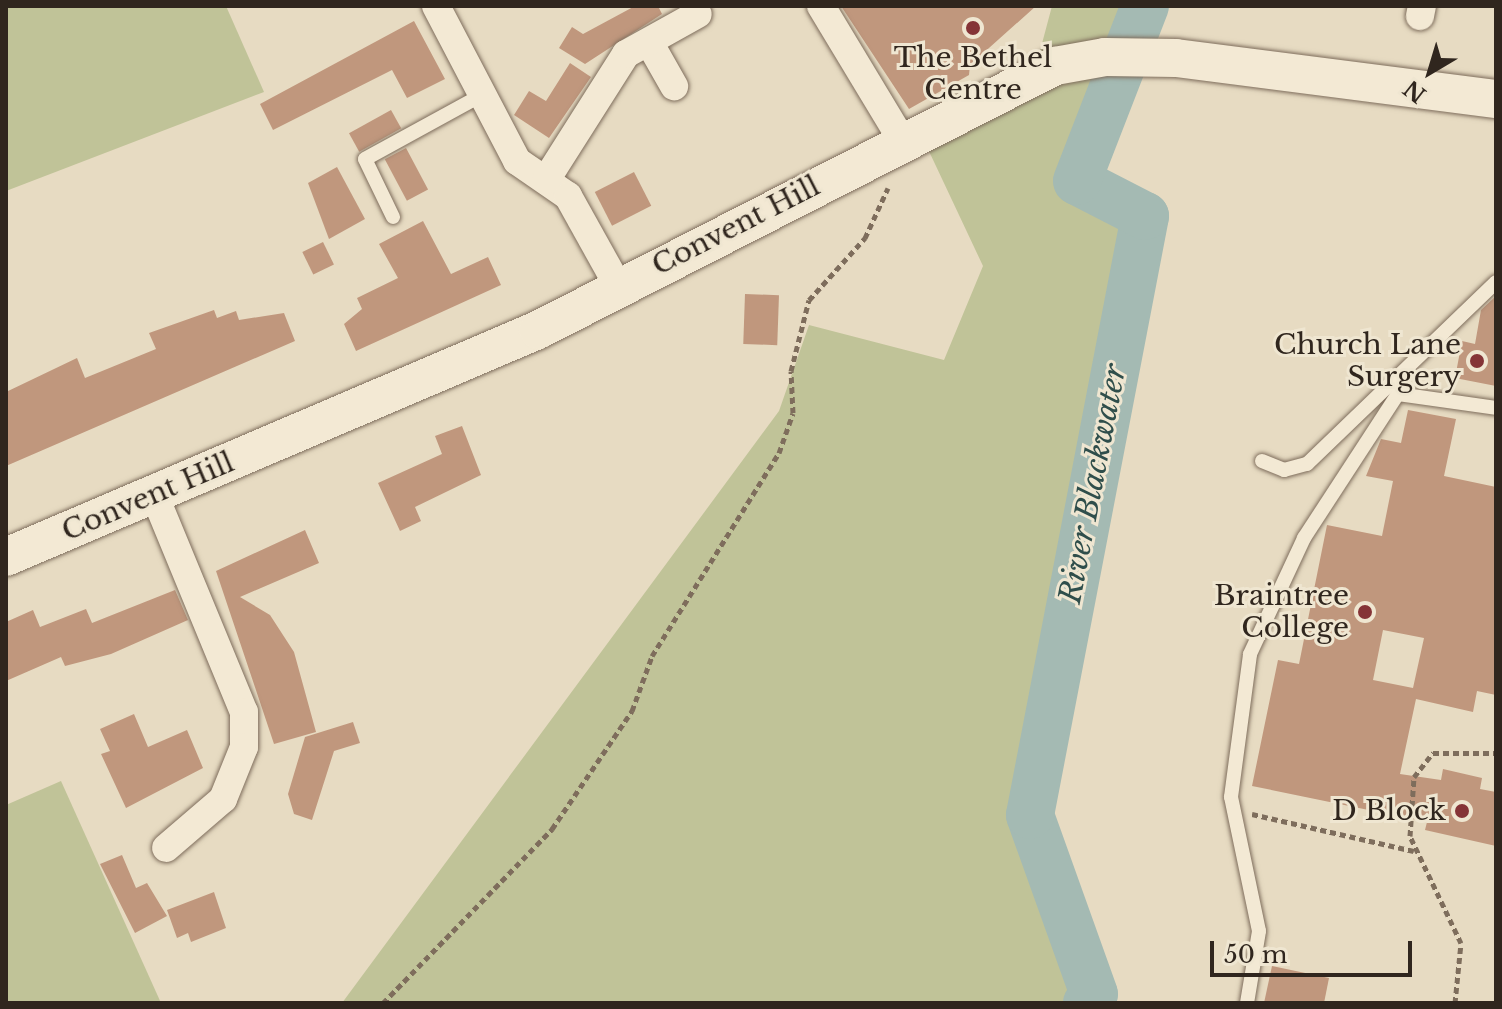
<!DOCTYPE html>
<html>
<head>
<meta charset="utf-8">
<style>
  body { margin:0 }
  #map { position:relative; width:1502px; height:1009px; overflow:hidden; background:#e7dbc2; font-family:"Libre Baskerville",serif }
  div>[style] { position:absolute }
  .green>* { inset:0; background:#c0c398 }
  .river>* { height:48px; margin:-24px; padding:0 24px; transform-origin:24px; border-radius:24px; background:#a4bab3 }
  .building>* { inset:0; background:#c0977d; transform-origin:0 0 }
  .path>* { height:5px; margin-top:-2.5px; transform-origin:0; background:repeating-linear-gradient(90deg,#7e6d5c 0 6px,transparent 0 10px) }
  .roads { filter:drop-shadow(0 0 2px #7e6d5c) drop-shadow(0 0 2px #7e6d5c) }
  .service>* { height:14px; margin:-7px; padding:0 7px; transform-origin:7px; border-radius:7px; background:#f3e9d4 }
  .minor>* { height:28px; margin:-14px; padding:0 14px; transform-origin:14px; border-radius:14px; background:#f3e9d4 }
  .secondary>* { height:38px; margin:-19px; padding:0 19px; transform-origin:19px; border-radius:19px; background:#f3e9d4 }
  .dots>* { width:22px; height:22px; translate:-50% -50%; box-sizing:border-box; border:4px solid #efe6d1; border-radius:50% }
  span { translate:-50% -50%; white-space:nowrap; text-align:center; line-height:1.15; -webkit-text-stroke:6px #efe6d1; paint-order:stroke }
  .poi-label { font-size:28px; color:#30261e }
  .right { translate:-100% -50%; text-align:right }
  .street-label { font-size:28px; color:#30261e }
  .water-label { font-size:30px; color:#2f4e4b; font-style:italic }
  .frame { position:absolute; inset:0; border:8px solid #30261e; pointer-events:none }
  .north { position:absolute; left:1390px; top:32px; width:80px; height:80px; -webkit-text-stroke:6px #efe6d1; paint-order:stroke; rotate:218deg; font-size:22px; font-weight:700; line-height:32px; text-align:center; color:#30261e }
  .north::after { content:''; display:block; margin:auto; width:28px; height:36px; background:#30261e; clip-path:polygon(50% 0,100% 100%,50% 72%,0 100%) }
  .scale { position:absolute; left:1210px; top:941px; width:202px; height:36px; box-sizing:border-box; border:4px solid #30261e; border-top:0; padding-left:10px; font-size:24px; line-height:28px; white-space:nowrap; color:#30261e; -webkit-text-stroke:6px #efe6d1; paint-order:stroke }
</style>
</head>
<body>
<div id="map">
  <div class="green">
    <i style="clip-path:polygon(6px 6px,226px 6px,264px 92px,6px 191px)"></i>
    <i style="clip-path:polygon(1052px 6px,1145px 6px,1077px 181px,1145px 216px,1030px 815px,1094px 994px,1087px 1003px,342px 1003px,779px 411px,809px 325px,944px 360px,983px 266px,927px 147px,1032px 81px)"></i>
    <i style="clip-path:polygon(61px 781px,161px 1003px,6px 1003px,6px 805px)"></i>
  </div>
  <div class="river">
    <i style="left:1087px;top:1003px;width:11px;rotate:-52deg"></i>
    <i style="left:1094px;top:994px;width:190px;rotate:-109.7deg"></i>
    <i style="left:1030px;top:815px;width:610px;rotate:-79.13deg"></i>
    <i style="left:1145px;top:216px;width:76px;rotate:-152.8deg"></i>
    <i style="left:1077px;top:181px;width:188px;rotate:-68.8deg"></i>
  </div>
  <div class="building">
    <i style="clip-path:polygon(635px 6px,658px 6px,662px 14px,585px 64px,559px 48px,572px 27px,583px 34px)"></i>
    <i style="clip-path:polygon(841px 6px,1036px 6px,970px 65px,969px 75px,909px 109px)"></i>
    <i style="clip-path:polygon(414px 21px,445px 79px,407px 98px,392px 70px,273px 130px,260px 104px)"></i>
    <i style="clip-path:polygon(570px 63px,591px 77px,549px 138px,514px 115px,529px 91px,546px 101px)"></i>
    <i style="left:391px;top:110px;width:21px;height:48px;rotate:61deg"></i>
    <i style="left:406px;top:148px;width:47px;height:24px;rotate:62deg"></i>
    <i style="clip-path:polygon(337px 167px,365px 219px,329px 239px,308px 183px)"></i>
    <i style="left:634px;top:172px;width:38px;height:44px;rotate:63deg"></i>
    <i style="clip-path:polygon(423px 221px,451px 274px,488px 257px,501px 285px,356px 351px,344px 324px,362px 309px,357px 298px,398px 278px,379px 244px)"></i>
    <i style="left:323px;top:242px;width:25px;height:23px;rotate:64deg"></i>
    <i style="left:745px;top:294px;width:34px;height:50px;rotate:2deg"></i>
    <i style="clip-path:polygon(1496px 296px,1496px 386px,1455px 378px,1462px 341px,1475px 344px,1481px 310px)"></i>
    <i style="clip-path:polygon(214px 310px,217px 318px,236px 311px,239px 320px,284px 313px,295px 341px,6px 466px,6px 392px,77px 358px,85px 378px,156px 349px,149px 333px)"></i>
    <i style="clip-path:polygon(evenodd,1408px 410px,1456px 419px,1444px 476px,1496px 487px,1496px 695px,1477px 691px,1473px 712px,1416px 699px,1400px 774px,1441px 780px,1443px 769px,1482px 778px,1480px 789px,1496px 792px,1496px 846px,1425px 830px,1427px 822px,1252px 786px,1278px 660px,1299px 664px,1327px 525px,1382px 536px,1393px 481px,1366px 476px,1381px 439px,1401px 443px,1408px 410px,1383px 630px,1424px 638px,1413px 688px,1373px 680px,1383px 630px)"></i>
    <i style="clip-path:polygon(462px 426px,481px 475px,415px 507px,421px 521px,400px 531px,378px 483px,442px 454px,435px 436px)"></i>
    <i style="clip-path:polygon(305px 530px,319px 563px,240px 597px,270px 615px,294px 652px,316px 732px,274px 744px,216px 571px)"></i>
    <i style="clip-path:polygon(175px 590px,188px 620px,111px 654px,65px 666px,61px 657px,6px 681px,6px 622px,33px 610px,40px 627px,86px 609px,92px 623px)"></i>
    <i style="clip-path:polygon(134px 714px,148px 747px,187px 730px,203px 768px,126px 808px,101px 754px,110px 751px,100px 729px)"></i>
    <i style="clip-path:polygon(353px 722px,360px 743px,334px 751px,312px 820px,294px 814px,288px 794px,305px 737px)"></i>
    <i style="clip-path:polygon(122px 855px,136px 888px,147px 883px,167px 916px,135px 933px,100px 864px)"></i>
    <i style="clip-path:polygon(214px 892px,226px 928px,191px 942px,188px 933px,177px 938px,167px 910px)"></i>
    <i style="clip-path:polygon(1272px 966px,1329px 978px,1324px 1003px,1264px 1003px)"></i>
  </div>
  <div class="path">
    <i style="left:1252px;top:814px;width:166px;rotate:12.9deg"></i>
    <i style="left:383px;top:1003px;width:243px;rotate:-45.8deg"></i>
    <i style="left:552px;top:829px;width:143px;rotate:-55.9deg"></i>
    <i style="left:632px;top:711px;width:59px;rotate:-70deg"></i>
    <i style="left:652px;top:656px;width:239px;rotate:-58deg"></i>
    <i style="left:779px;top:453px;width:42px;rotate:-70.7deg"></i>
    <i style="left:793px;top:413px;width:42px;rotate:-92.7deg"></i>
    <i style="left:791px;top:371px;width:73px;rotate:-75.8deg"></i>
    <i style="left:809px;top:300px;width:84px;rotate:-47.9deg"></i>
    <i style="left:865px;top:238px;width:55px;rotate:-65.3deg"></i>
    <i style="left:1455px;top:1003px;width:60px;rotate:-84.3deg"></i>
    <i style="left:1461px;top:943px;width:119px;rotate:-115.5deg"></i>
    <i style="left:1410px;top:836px;width:59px;rotate:-86.1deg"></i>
    <i style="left:1414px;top:777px;width:31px;rotate:-52deg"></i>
    <i style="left:1433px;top:753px;width:63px"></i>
  </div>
  <div class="roads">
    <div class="service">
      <i style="left:393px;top:217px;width:64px;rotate:-115.8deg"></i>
      <i style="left:365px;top:159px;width:133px;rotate:-28.7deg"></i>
      <i style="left:1262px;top:461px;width:24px;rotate:22deg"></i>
      <i style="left:1284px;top:470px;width:24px;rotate:-15deg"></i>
      <i style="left:1307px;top:464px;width:262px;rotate:-43.9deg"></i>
      <i style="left:1247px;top:1003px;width:73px;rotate:-80.5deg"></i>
      <i style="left:1259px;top:931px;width:137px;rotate:-101.8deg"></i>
      <i style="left:1231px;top:797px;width:144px;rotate:-82.4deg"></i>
      <i style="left:1250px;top:654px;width:128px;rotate:-65deg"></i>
      <i style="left:1304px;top:538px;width:172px;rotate:-56.9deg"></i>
      <i style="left:1398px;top:394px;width:99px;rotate:8.1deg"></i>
    </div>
    <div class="minor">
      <i style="left:436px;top:6px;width:175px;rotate:62.4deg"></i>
      <i style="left:517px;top:161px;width:62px;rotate:34.5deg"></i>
      <i style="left:568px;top:196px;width:103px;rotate:60.9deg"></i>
      <i style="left:821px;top:6px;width:159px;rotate:58.9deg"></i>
      <i style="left:1420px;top:16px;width:10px;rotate:-79deg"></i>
      <i style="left:649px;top:42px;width:51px;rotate:60.4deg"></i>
      <i style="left:546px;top:180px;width:149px;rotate:-57.6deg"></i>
      <i style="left:626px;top:54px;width:82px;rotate:-29.1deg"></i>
      <i style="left:154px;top:494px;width:236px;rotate:67.6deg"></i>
      <i style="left:244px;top:712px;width:35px;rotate:90deg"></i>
      <i style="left:244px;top:747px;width:56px;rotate:112deg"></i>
      <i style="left:223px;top:799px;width:75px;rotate:139.3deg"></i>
    </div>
    <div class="secondary">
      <i style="left:6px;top:557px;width:578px;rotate:-23.11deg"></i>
      <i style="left:538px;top:330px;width:581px;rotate:-27.05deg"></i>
      <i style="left:1055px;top:66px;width:51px;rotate:-10.2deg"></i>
      <i style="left:1105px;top:57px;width:71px;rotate:0.8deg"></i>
      <i style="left:1176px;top:58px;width:323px;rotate:7.3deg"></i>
    </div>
  </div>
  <div class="dots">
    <i style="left:973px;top:28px;background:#853437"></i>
    <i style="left:1477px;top:361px;background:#853437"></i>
    <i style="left:1365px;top:612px;background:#853437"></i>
    <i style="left:1462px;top:811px;background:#853437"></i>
  </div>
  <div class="poi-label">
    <span style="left:973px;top:74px">The Bethel<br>Centre</span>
    <span class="right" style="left:1461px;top:361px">Church Lane<br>Surgery</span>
    <span class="right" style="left:1349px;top:612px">Braintree<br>College</span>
    <span class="right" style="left:1446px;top:811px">D Block</span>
  </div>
  <div class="street-label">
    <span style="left:736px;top:226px;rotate:-27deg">Convent Hill</span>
    <span style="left:148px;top:497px;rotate:-23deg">Convent Hill</span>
  </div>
  <div class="water-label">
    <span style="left:1093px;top:484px;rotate:-79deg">River Blackwater</span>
  </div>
  <div class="frame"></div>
  <div class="north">N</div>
  <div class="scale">50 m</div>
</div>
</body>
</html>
